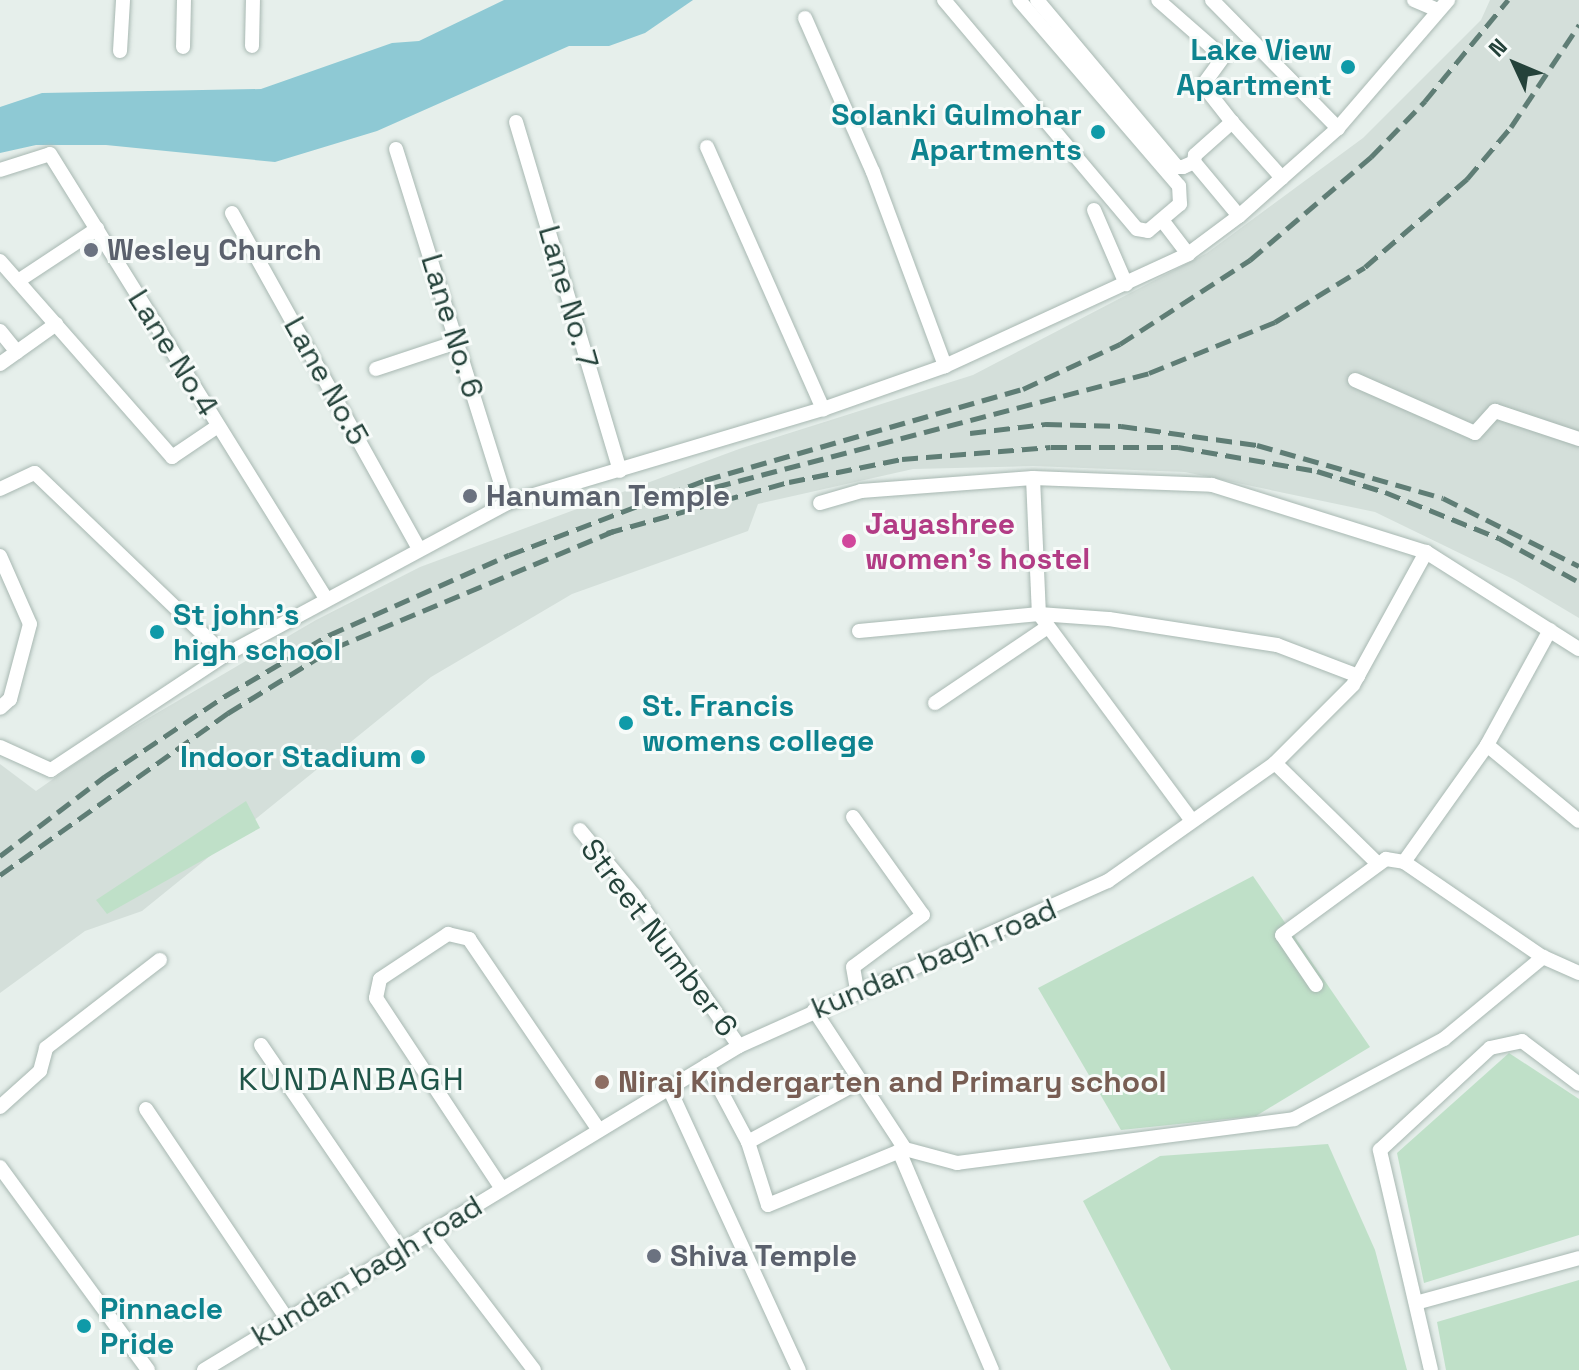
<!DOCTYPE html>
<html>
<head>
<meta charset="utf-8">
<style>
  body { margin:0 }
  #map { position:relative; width:1579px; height:1370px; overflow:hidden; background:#e6efeb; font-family:"Space Grotesk",sans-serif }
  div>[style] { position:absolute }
  .built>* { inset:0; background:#d4dfda }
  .green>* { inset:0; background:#bfe0c8 }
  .water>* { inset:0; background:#8ec9d4 }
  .roads { filter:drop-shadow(0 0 2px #a8b8b2) drop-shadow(0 0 2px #a8b8b2) }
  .minor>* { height:14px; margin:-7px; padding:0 7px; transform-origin:7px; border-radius:7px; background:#fff }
  .rail>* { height:5px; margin-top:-2.5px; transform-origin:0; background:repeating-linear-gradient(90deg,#5f7d75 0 16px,transparent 0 24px) }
  .dots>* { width:22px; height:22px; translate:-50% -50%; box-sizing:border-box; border:4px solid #f7fbf9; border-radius:50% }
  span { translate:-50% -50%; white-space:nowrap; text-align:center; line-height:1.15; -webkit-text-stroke:6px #f7fbf9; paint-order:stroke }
  .culture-label { font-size:30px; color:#0d838f; font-weight:700 }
  .right { translate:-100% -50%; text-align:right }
  .left { translate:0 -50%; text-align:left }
  .worship-label { font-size:30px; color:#5b616d; font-weight:700 }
  .street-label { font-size:30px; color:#24423a }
  .hotel-label { font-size:30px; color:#b23c85; font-weight:700 }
  .education-label { font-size:30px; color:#785e54; font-weight:700 }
  .neighbourhood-label { font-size:32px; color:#1f5548; letter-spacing:2px }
  .north { position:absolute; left:1475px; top:24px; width:80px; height:80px; -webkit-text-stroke:6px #f7fbf9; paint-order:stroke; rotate:314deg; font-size:22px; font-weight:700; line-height:32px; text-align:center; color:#24423a }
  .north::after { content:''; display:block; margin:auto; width:28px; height:36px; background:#24423a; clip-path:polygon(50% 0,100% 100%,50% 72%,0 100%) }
</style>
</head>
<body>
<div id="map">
  <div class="built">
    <i style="clip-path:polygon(1490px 0,1579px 0,1579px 618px,1515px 580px,1375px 512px,1185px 472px,1033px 466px,913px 469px,758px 504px,748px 531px,572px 594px,431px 677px,142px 911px,85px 931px,0 993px,0 764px,36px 791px,99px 747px,316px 620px,420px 567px,739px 449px,973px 375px,1207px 253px,1363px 138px,1481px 20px)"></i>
  </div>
  <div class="green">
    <i style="clip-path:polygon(246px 801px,260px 828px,107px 914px,96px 900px)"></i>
    <i style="clip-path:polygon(1253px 876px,1370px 1047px,1256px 1116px,1121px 1130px,1038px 988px)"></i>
    <i style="clip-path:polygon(1509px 1053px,1579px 1099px,1579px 1235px,1424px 1283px,1397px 1153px)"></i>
    <i style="clip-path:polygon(1328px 1144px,1375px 1250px,1407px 1370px,1171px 1370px,1083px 1201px,1160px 1156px)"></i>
    <i style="clip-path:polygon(1579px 1280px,1579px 1370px,1446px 1370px,1437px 1322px)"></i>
  </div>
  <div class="water">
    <i style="clip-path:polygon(504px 0,693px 0,645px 33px,609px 46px,569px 46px,377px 131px,275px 162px,106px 145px,36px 145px,0 153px,0 107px,42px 93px,261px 89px,392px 43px,419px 41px)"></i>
  </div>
  <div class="roads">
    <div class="minor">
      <i style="left:944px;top:0;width:299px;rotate:49.9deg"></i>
      <i style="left:1137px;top:229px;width:11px;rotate:10deg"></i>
      <i style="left:1148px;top:231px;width:42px;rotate:-40.2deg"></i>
      <i style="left:1180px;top:204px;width:18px;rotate:-93deg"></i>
      <i style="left:1179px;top:186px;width:245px;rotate:-130.7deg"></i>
      <i style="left:1037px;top:0;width:218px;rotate:50deg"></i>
      <i style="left:1177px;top:167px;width:6px"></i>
      <i style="left:1183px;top:167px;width:12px;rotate:-24deg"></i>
      <i style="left:1194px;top:162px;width:7px;rotate:-82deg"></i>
      <i style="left:1195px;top:155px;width:50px;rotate:-41.7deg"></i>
      <i style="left:1232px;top:122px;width:47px;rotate:-128.1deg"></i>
      <i style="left:1203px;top:85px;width:34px;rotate:-54deg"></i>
      <i style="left:1223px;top:57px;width:86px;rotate:-138.8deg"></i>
      <i style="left:1212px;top:0;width:180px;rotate:45.5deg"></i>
      <i style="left:1414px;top:0;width:23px;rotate:23deg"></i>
      <i style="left:805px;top:18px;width:168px;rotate:66.2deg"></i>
      <i style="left:873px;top:172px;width:207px;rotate:69.6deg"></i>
      <i style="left:252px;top:46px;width:46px;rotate:-88.8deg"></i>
      <i style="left:183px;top:47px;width:47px;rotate:-88.8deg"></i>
      <i style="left:120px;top:51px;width:51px;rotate:-86.6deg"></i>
      <i style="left:516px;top:122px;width:364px;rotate:73.4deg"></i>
      <i style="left:1232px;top:122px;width:75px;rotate:48.2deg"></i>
      <i style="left:707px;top:147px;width:287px;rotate:66.1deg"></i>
      <i style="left:396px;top:149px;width:371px;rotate:72.6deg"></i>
      <i style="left:1194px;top:162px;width:70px;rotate:50.2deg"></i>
      <i style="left:0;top:170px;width:52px;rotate:-17.7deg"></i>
      <i style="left:50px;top:154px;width:521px;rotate:58.17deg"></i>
      <i style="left:1094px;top:210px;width:81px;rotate:66.6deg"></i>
      <i style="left:232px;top:213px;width:385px;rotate:60.9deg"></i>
      <i style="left:1162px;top:220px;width:43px;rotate:52.6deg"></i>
      <i style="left:0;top:261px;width:261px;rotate:48.7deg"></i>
      <i style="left:172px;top:457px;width:55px;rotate:-34deg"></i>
      <i style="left:18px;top:281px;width:95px;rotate:-33.4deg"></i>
      <i style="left:0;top:331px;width:27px;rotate:51deg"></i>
      <i style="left:0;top:364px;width:69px;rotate:-35.5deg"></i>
      <i style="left:376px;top:369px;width:85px;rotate:-18.4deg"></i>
      <i style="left:1355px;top:380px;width:131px;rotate:23.8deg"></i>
      <i style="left:1475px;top:433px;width:30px;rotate:-48deg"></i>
      <i style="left:1495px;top:411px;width:89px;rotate:18.4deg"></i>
      <i style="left:1033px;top:478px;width:136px;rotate:87.5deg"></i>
      <i style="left:1039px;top:614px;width:257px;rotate:53.5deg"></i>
      <i style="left:0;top:489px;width:38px;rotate:-25deg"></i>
      <i style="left:35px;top:473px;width:263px;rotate:43.8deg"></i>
      <i style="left:820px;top:503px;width:43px;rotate:-16.3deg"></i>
      <i style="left:861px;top:491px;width:172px;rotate:-4.3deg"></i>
      <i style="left:1033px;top:478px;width:179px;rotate:2.2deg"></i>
      <i style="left:1212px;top:485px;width:224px;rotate:17.4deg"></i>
      <i style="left:0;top:556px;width:74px;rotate:66.2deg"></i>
      <i style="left:30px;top:624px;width:78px;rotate:104.9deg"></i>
      <i style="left:10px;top:699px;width:13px;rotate:138deg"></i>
      <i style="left:859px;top:631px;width:181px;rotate:-5.4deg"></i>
      <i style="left:1039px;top:614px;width:70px;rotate:4.1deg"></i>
      <i style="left:1109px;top:619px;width:170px;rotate:8.8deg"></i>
      <i style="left:1277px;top:645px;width:87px;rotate:20.9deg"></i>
      <i style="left:935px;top:703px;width:134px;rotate:-34deg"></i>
      <i style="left:1487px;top:745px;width:119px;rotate:39.6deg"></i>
      <i style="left:0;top:747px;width:56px;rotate:24.3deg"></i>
      <i style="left:51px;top:770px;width:209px;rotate:-33.5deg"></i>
      <i style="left:225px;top:655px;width:320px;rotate:-28.3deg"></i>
      <i style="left:507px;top:503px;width:330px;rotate:-16.6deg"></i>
      <i style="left:823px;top:409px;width:129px;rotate:-19.4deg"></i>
      <i style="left:945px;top:366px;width:268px;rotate:-24.7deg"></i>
      <i style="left:1188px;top:254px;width:64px;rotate:-36.7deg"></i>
      <i style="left:1239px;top:216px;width:132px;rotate:-41.6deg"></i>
      <i style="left:1338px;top:128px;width:169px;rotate:-49.3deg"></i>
      <i style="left:1275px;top:763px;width:144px;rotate:44.4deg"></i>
      <i style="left:853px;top:817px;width:120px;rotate:54.5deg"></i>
      <i style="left:923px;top:915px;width:87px;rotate:143.4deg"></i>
      <i style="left:853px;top:967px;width:23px;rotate:80deg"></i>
      <i style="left:580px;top:830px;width:85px;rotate:50.3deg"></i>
      <i style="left:634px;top:895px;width:184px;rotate:55.2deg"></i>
      <i style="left:1404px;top:862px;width:143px;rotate:-54.6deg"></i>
      <i style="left:1487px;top:745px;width:131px;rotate:-61.3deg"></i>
      <i style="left:1316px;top:985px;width:60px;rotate:-124.2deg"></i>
      <i style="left:1282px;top:935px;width:129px;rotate:-36.2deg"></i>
      <i style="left:1386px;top:859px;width:18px;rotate:9deg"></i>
      <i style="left:1404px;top:862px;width:168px;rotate:34.4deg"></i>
      <i style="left:1543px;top:957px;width:39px;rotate:24deg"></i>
      <i style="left:814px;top:1010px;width:166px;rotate:56.8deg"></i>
      <i style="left:905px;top:1149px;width:54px;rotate:15.1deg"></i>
      <i style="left:957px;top:1163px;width:340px;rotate:-7.4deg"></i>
      <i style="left:1294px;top:1119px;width:170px;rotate:-28.1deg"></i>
      <i style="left:1444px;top:1039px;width:129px;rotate:-39.6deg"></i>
      <i style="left:261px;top:1045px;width:247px;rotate:55.7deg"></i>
      <i style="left:707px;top:1065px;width:87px;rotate:62deg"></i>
      <i style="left:748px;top:1142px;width:66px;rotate:72.4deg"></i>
      <i style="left:768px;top:1205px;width:148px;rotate:-22.2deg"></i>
      <i style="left:669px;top:1088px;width:311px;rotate:65.3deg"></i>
      <i style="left:0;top:1107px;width:54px;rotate:-42deg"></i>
      <i style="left:40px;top:1071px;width:24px;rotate:-75deg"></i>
      <i style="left:46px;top:1048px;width:144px;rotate:-37.7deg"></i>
      <i style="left:146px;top:1109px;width:254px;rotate:56.1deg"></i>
      <i style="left:748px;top:1142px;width:128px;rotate:-28.4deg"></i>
      <i style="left:899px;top:1151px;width:238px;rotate:67deg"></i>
      <i style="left:0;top:1167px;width:251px;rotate:53.9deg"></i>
      <i style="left:502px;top:1189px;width:229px;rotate:-123.4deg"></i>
      <i style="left:376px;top:998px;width:19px;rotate:-78deg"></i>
      <i style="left:380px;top:979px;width:82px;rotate:-33.5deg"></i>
      <i style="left:448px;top:934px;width:22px;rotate:13deg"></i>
      <i style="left:469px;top:939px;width:231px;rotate:55.8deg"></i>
      <i style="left:429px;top:1232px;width:173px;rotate:52.7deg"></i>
      <i style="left:1416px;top:1303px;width:169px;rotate:-15.4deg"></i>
      <i style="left:204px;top:1370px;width:625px;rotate:-31.2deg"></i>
      <i style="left:739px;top:1046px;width:404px;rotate:-24.1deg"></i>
      <i style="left:1108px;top:881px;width:204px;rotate:-35.2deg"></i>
      <i style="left:1275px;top:763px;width:110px;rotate:-45deg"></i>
      <i style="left:1353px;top:685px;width:152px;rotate:-61.2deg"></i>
      <i style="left:1426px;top:552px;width:181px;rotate:32.4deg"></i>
      <i style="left:1431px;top:1370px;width:226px;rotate:-103.1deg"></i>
      <i style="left:1380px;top:1150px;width:150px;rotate:-42.8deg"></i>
      <i style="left:1490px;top:1048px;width:33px;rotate:-12deg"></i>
      <i style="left:1522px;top:1041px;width:71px;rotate:37deg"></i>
    </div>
  </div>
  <div class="rail">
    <i style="left:970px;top:433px;width:77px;rotate:-6.8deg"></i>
    <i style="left:1046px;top:424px;width:75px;rotate:1.5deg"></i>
    <i style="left:1121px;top:426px;width:137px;rotate:8deg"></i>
    <i style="left:1257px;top:445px;width:193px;rotate:15.9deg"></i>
    <i style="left:1443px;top:498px;width:152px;rotate:26.6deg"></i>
    <i style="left:715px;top:487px;width:449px;rotate:-14.7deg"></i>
    <i style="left:1149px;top:373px;width:136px;rotate:-22deg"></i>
    <i style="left:1275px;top:322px;width:105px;rotate:-31.4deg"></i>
    <i style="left:1365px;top:267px;width:135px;rotate:-40.8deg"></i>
    <i style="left:1467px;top:179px;width:68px;rotate:-49.8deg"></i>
    <i style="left:1511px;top:127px;width:123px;rotate:-56.3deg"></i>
    <i style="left:607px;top:533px;width:189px;rotate:-15.7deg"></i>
    <i style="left:789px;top:482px;width:115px;rotate:-11.5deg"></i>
    <i style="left:902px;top:459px;width:149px;rotate:-4.6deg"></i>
    <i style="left:1051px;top:447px;width:127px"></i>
    <i style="left:1178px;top:447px;width:141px;rotate:9.8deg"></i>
    <i style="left:1317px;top:471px;width:71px;rotate:17.2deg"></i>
    <i style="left:1385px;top:492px;width:123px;rotate:22deg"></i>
    <i style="left:1499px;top:538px;width:91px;rotate:28.8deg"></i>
    <i style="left:0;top:856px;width:131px;rotate:-37.2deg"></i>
    <i style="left:104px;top:777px;width:146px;rotate:-33.8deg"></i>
    <i style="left:225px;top:696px;width:121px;rotate:-30.4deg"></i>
    <i style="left:329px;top:635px;width:197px;rotate:-24deg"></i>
    <i style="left:509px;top:555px;width:210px;rotate:-20.9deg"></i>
    <i style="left:705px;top:480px;width:331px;rotate:-16deg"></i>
    <i style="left:1023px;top:389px;width:107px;rotate:-24.9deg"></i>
    <i style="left:1120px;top:344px;width:155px;rotate:-32.9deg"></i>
    <i style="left:1250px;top:260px;width:159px;rotate:-40.4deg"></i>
    <i style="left:1371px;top:157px;width:78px;rotate:-46deg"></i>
    <i style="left:1425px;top:101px;width:131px;rotate:-50.6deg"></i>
    <i style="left:0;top:875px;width:280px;rotate:-35.4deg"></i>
    <i style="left:228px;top:713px;width:124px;rotate:-31.5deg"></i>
    <i style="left:334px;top:648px;width:308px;rotate:-22.7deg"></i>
  </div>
  <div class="dots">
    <i style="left:1348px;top:67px;background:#0f9aa8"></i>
    <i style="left:1098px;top:132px;background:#0f9aa8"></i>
    <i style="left:91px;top:250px;background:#6b7280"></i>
    <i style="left:470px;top:496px;background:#6b7280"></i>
    <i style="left:849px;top:541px;background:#d1479c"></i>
    <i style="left:157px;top:632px;background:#0f9aa8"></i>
    <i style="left:626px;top:723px;background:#0f9aa8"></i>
    <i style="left:418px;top:757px;background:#0f9aa8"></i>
    <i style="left:602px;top:1082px;background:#8d6e63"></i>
    <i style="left:654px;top:1256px;background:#6b7280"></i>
    <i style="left:84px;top:1326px;background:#0f9aa8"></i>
  </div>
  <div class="culture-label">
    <span class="right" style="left:1332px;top:67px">Lake View<br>Apartment</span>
    <span class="right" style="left:1082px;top:132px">Solanki Gulmohar<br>Apartments</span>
    <span class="left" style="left:173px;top:632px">St john's<br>high school</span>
    <span class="left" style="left:642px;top:723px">St. Francis<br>womens college</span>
    <span class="right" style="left:402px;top:757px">Indoor Stadium</span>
    <span class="left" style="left:100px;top:1326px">Pinnacle<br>Pride</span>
  </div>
  <div class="worship-label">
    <span class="left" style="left:107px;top:250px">Wesley Church</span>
    <span class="left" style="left:486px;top:496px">Hanuman Temple</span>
    <span class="left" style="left:670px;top:1256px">Shiva Temple</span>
  </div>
  <div class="street-label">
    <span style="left:568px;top:297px;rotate:74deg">Lane No. 7</span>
    <span style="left:452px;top:326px;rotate:73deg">Lane No. 6</span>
    <span style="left:173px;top:353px;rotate:58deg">Lane No.4</span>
    <span style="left:326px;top:381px;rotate:61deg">Lane No.5</span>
    <span style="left:659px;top:938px;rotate:53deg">Street Number 6</span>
    <span style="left:934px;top:959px;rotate:-23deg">kundan bagh road</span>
    <span style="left:367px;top:1271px;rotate:-31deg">kundan bagh road</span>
  </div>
  <div class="hotel-label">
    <span class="left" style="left:865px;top:541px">Jayashree<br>women's hostel</span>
  </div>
  <div class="education-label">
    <span class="left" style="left:618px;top:1082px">Niraj Kindergarten and Primary school</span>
  </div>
  <div class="neighbourhood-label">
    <span style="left:352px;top:1079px">KUNDANBAGH</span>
  </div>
  <div class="north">N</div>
</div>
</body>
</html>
